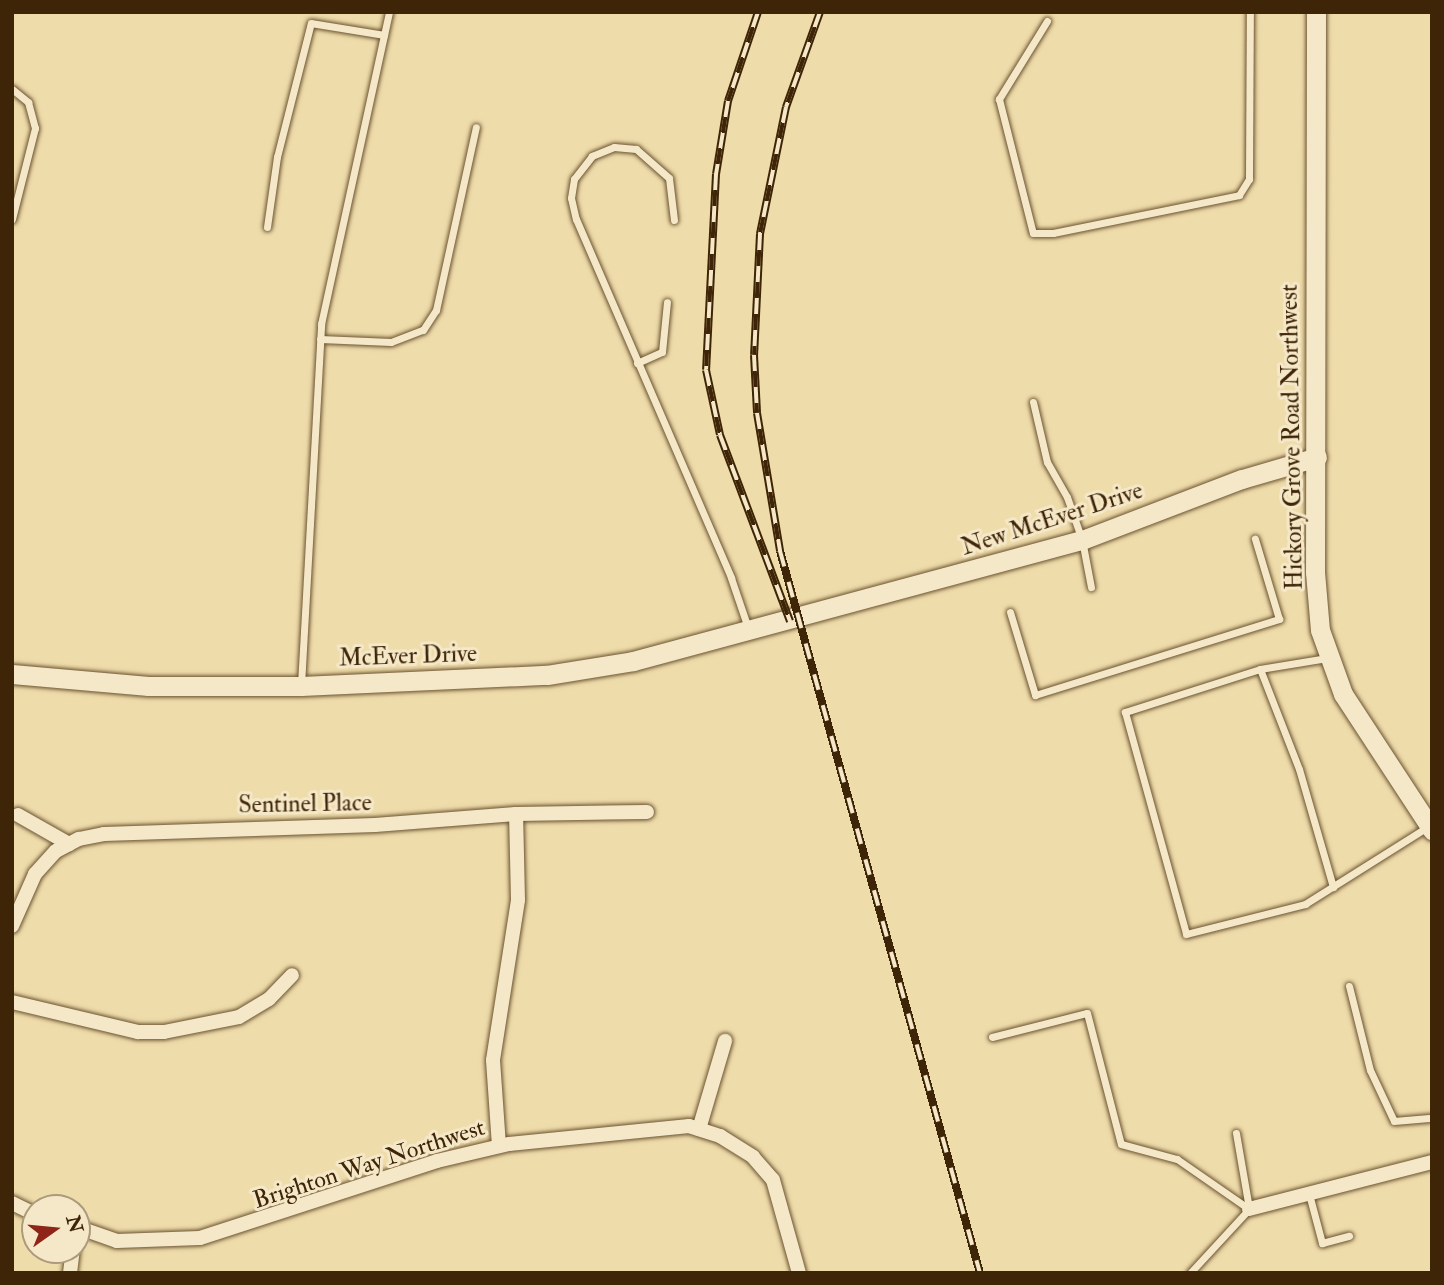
<!DOCTYPE html>
<html>
<head>
<meta charset="utf-8">
<style>
  body { margin:0 }
  #map { position:relative; width:1444px; height:1285px; overflow:hidden; background:#efdcab; font-family:"IM FELL Double Pica",serif }
  div>[style] { position:absolute }
  .roads { filter:drop-shadow(0 0 2px #6b5330) drop-shadow(0 0 2px #6b5330) }
  .lane>* { height:7px; margin:-3.5px; padding:0 3.5px; transform-origin:3.5px; border-radius:3.5px; background:#f5e8c8 }
  .street>* { height:14px; margin:-7px; padding:0 7px; transform-origin:7px; border-radius:7px; background:#f5e8c8 }
  .secondary>* { height:19px; margin:-9.5px; padding:0 9.5px; transform-origin:9.5px; border-radius:9.5px; background:#f5e8c8 }
  .rail>* { height:8px; margin-top:-4px; transform-origin:0; background:repeating-linear-gradient(90deg,#f5e8c8 0 16px,#3f2507 0 32px); box-sizing:border-box; border-block:2px solid #3f2507 }
  span { translate:-50% -50%; white-space:nowrap; text-align:center; line-height:1.15; -webkit-text-stroke:6px #f5e8c8; paint-order:stroke }
  .street-label { font-size:24px; color:#3f2507 }
  .frame { position:absolute; inset:0; border:14px solid #3f2507; pointer-events:none }
  .north { position:absolute; left:21px; top:1194px; width:70px; height:70px; box-sizing:border-box; background:#f5e8c8; border:2px solid #ac9a7b; border-radius:50%; rotate:75deg; font-size:19px; font-weight:700; line-height:28px; text-align:center; color:#3f2507 }
  .north::after { content:''; display:block; margin:auto; width:24px; height:32px; background:#8f2418; clip-path:polygon(50% 0,100% 100%,50% 72%,0 100%) }
</style>
</head>
<body>
<div id="map">
  <div class="roads">
    <div class="lane">
      <i style="left:1047px;top:21px;width:92px;rotate:121.6deg"></i>
      <i style="left:999px;top:99px;width:138px;rotate:75.8deg"></i>
      <i style="left:1033px;top:233px;width:20px"></i>
      <i style="left:1053px;top:233px;width:190px;rotate:-11.5deg"></i>
      <i style="left:1239px;top:195px;width:19px;rotate:-58deg"></i>
      <i style="left:1249px;top:179px;width:167px;rotate:-89.7deg"></i>
      <i style="left:12px;top:89px;width:21px;rotate:39deg"></i>
      <i style="left:28px;top:102px;width:27px;rotate:75deg"></i>
      <i style="left:35px;top:128px;width:94px;rotate:104.2deg"></i>
      <i style="left:674px;top:220px;width:42px;rotate:-96.8deg"></i>
      <i style="left:669px;top:178px;width:44px;rotate:-138.7deg"></i>
      <i style="left:636px;top:149px;width:22px;rotate:-175deg"></i>
      <i style="left:614px;top:147px;width:24px;rotate:158deg"></i>
      <i style="left:592px;top:156px;width:29px;rotate:128deg"></i>
      <i style="left:574px;top:179px;width:19px;rotate:99deg"></i>
      <i style="left:571px;top:198px;width:22px;rotate:77deg"></i>
      <i style="left:576px;top:219px;width:391px;rotate:66.6deg"></i>
      <i style="left:731px;top:578px;width:53px;rotate:71.2deg"></i>
      <i style="left:267px;top:227px;width:71px;rotate:-81.9deg"></i>
      <i style="left:277px;top:157px;width:138px;rotate:-75.8deg"></i>
      <i style="left:311px;top:23px;width:74px;rotate:9.3deg"></i>
      <i style="left:320px;top:339px;width:71px;rotate:2.4deg"></i>
      <i style="left:391px;top:342px;width:34px;rotate:-21deg"></i>
      <i style="left:423px;top:330px;width:24px;rotate:-57deg"></i>
      <i style="left:436px;top:310px;width:187px;rotate:-77.7deg"></i>
      <i style="left:637px;top:363px;width:27px;rotate:-24deg"></i>
      <i style="left:662px;top:352px;width:50px;rotate:-84.3deg"></i>
      <i style="left:1033px;top:402px;width:62px;rotate:76.9deg"></i>
      <i style="left:1047px;top:462px;width:40px;rotate:60.3deg"></i>
      <i style="left:1067px;top:497px;width:46px;rotate:70.8deg"></i>
      <i style="left:1082px;top:540px;width:48px;rotate:79.2deg"></i>
      <i style="left:1010px;top:612px;width:87px;rotate:73.2deg"></i>
      <i style="left:1035px;top:695px;width:256px;rotate:-17.3deg"></i>
      <i style="left:1279px;top:619px;width:84px;rotate:-106.7deg"></i>
      <i style="left:1327px;top:658px;width:68px;rotate:170.7deg"></i>
      <i style="left:1260px;top:669px;width:142px;rotate:162.3deg"></i>
      <i style="left:1125px;top:712px;width:230px;rotate:74.6deg"></i>
      <i style="left:1186px;top:934px;width:123px;rotate:-14.1deg"></i>
      <i style="left:1305px;top:904px;width:146px;rotate:-32.2deg"></i>
      <i style="left:1260px;top:669px;width:107px;rotate:68.7deg"></i>
      <i style="left:1299px;top:769px;width:123px;rotate:73.9deg"></i>
      <i style="left:301px;top:685px;width:362px;rotate:-86.8deg"></i>
      <i style="left:321px;top:324px;width:319px;rotate:-77.7deg"></i>
      <i style="left:1349px;top:986px;width:87px;rotate:76deg"></i>
      <i style="left:1370px;top:1070px;width:56px;rotate:64.8deg"></i>
      <i style="left:1394px;top:1121px;width:38px;rotate:-5deg"></i>
      <i style="left:992px;top:1037px;width:98px;rotate:-14.2deg"></i>
      <i style="left:1087px;top:1013px;width:135px;rotate:75.5deg"></i>
      <i style="left:1121px;top:1144px;width:58px;rotate:15deg"></i>
      <i style="left:1177px;top:1159px;width:88px;rotate:34.8deg"></i>
      <i style="left:1236px;top:1133px;width:76px;rotate:80.2deg"></i>
      <i style="left:1309px;top:1194px;width:51px;rotate:75.1deg"></i>
      <i style="left:1322px;top:1243px;width:28px;rotate:-15deg"></i>
      <i style="left:1190px;top:1273px;width:87px;rotate:-47.3deg"></i>
    </div>
    <div class="street">
      <i style="left:18px;top:815px;width:59px;rotate:29.6deg"></i>
      <i style="left:12px;top:926px;width:57px;rotate:-66.1deg"></i>
      <i style="left:35px;top:874px;width:31px;rotate:-48deg"></i>
      <i style="left:56px;top:851px;width:26px;rotate:-28deg"></i>
      <i style="left:79px;top:839px;width:25px;rotate:-11deg"></i>
      <i style="left:104px;top:834px;width:271px;rotate:-1.9deg"></i>
      <i style="left:375px;top:825px;width:141px;rotate:-4.5deg"></i>
      <i style="left:516px;top:814px;width:131px;rotate:-0.9deg"></i>
      <i style="left:12px;top:1002px;width:130px;rotate:13.4deg"></i>
      <i style="left:138px;top:1032px;width:26px"></i>
      <i style="left:164px;top:1032px;width:76px;rotate:-11.3deg"></i>
      <i style="left:239px;top:1017px;width:35px;rotate:-31deg"></i>
      <i style="left:269px;top:999px;width:33px;rotate:-46deg"></i>
      <i style="left:699px;top:1129px;width:92px;rotate:-73.5deg"></i>
      <i style="left:499px;top:1146px;width:86px;rotate:-94deg"></i>
      <i style="left:493px;top:1060px;width:162px;rotate:-81.1deg"></i>
      <i style="left:518px;top:900px;width:86px;rotate:-91.3deg"></i>
      <i style="left:12px;top:1203px;width:25px;rotate:26deg"></i>
      <i style="left:1249px;top:1209px;width:189px;rotate:-14.4deg"></i>
      <i style="left:77px;top:1227px;width:42px;rotate:19.3deg"></i>
      <i style="left:117px;top:1241px;width:83px;rotate:-2.1deg"></i>
      <i style="left:200px;top:1238px;width:249px;rotate:-18deg"></i>
      <i style="left:437px;top:1161px;width:74px;rotate:-13.3deg"></i>
      <i style="left:509px;top:1144px;width:181px;rotate:-5.7deg"></i>
      <i style="left:689px;top:1126px;width:33px;rotate:18deg"></i>
      <i style="left:720px;top:1136px;width:39px;rotate:32deg"></i>
      <i style="left:753px;top:1157px;width:30px;rotate:49deg"></i>
      <i style="left:773px;top:1180px;width:97px;rotate:74.4deg"></i>
      <i style="left:70px;top:1273px;width:23px;rotate:-83deg"></i>
    </div>
    <div class="secondary">
      <i style="left:1316px;top:12px;width:560px;rotate:90.1deg"></i>
      <i style="left:1315px;top:572px;width:58px;rotate:85.1deg"></i>
      <i style="left:1320px;top:630px;width:68px;rotate:70.2deg"></i>
      <i style="left:1343px;top:694px;width:163px;rotate:56.8deg"></i>
      <i style="left:12px;top:674px;width:137px;rotate:5deg"></i>
      <i style="left:148px;top:686px;width:153px"></i>
      <i style="left:301px;top:686px;width:246px;rotate:-2.6deg"></i>
      <i style="left:547px;top:675px;width:87px;rotate:-9.2deg"></i>
      <i style="left:633px;top:661px;width:465px;rotate:-15.1deg"></i>
      <i style="left:1082px;top:540px;width:171px;rotate:-20.9deg"></i>
      <i style="left:1242px;top:479px;width:78px;rotate:-16.3deg"></i>
    </div>
  </div>
  <div class="rail">
    <i style="left:758px;top:12px;width:94px;rotate:108.6deg"></i>
    <i style="left:728px;top:101px;width:74px;rotate:99.3deg"></i>
    <i style="left:716px;top:174px;width:196px;rotate:92.9deg"></i>
    <i style="left:706px;top:370px;width:66px;rotate:77.8deg"></i>
    <i style="left:720px;top:435px;width:199px;rotate:69.4deg"></i>
    <i style="left:820px;top:12px;width:101px;rotate:109.7deg"></i>
    <i style="left:786px;top:107px;width:130px;rotate:101.6deg"></i>
    <i style="left:760px;top:234px;width:121px;rotate:92.8deg"></i>
    <i style="left:754px;top:355px;width:58px;rotate:87deg"></i>
    <i style="left:757px;top:413px;width:140px;rotate:80.5deg"></i>
    <i style="left:780px;top:551px;width:749px;rotate:74.52deg"></i>
  </div>
  <div class="street-label">
    <span style="left:1292px;top:437px;rotate:-91deg">Hickory Grove Road Northwest</span>
    <span style="left:1052px;top:519px;rotate:-18deg">New McEver Drive</span>
    <span style="left:408px;top:656px;rotate:-2deg">McEver Drive</span>
    <span style="left:305px;top:804px;rotate:-1deg">Sentinel Place</span>
    <span style="left:369px;top:1164px;rotate:-18deg">Brighton Way Northwest</span>
  </div>
  <div class="frame"></div>
  <div class="north">N</div>
</div>
</body>
</html>
